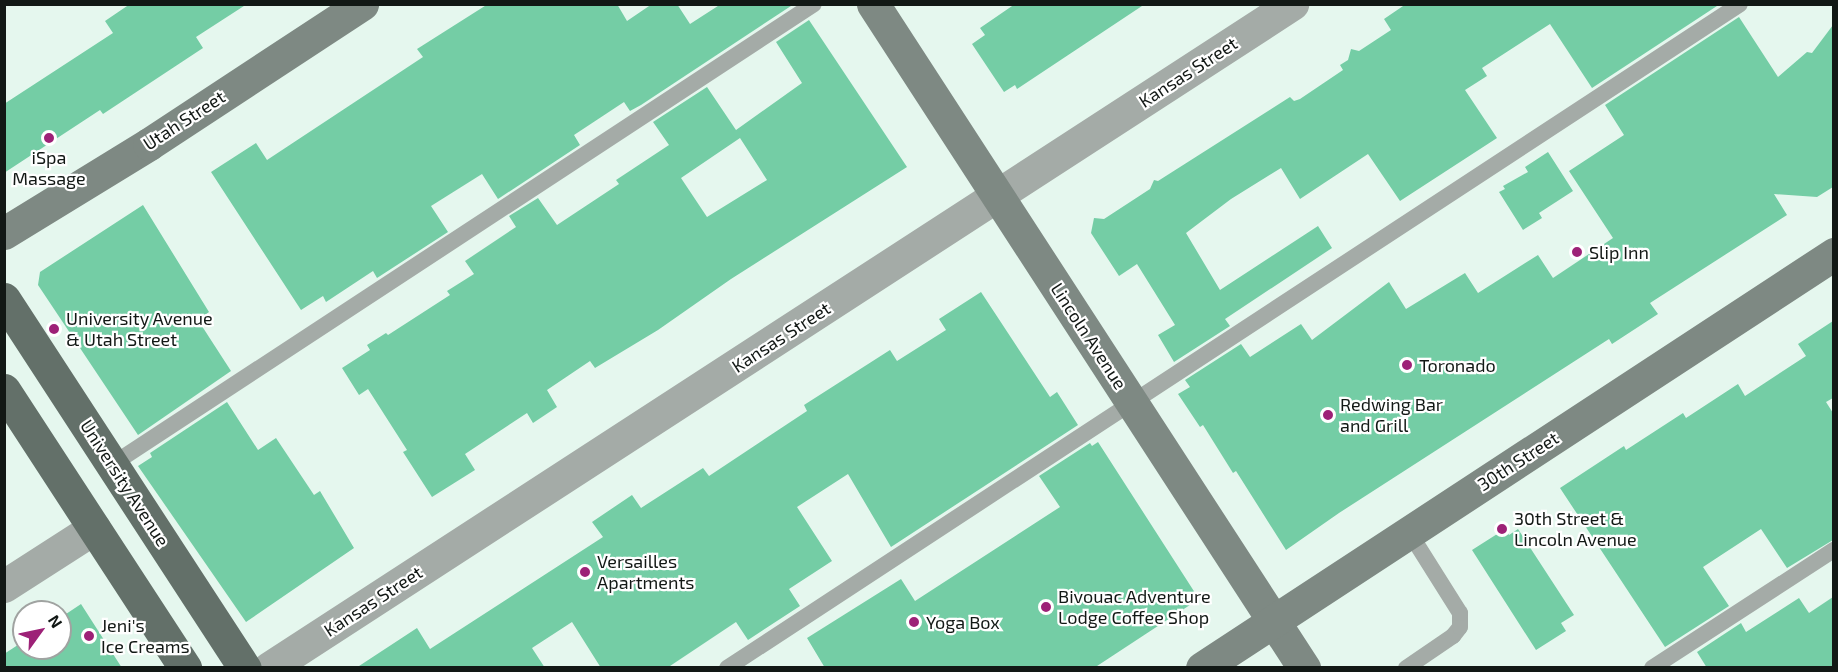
<!DOCTYPE html>
<html>
<head>
<meta charset="utf-8">
<style>
  body { margin:0 }
  #map { position:relative; width:1838px; height:672px; overflow:hidden; background:#e5f7ee; font-family:"Exo 2",sans-serif }
  div>[style] { position:absolute }
  .building>* { inset:0; background:#74cda5 }
  .lane>* { height:16px; margin:-8px; padding:0 8px; transform-origin:8px; border-radius:8px; background:#a4aba7 }
  .street>* { height:33px; margin:-16.5px; padding:0 16.5px; transform-origin:16.5px; border-radius:16.5px; background:#a4aba7 }
  .secondary>* { height:33px; margin:-16.5px; padding:0 16.5px; transform-origin:16.5px; border-radius:16.5px; background:#7e8983 }
  .primary>* { height:33px; margin:-16.5px; padding:0 16.5px; transform-origin:16.5px; border-radius:16.5px; background:#637069 }
  .dots>* { width:16px; height:16px; translate:-50% -50%; box-sizing:border-box; border:3px solid #fff; border-radius:50% }
  span { translate:-50% -50%; white-space:nowrap; text-align:center; line-height:1.15; -webkit-text-stroke:4.5px #fff; paint-order:stroke }
  .street-label { font-size:18px; color:#121815 }
  .poi-label { font-size:18px; color:#121815 }
  .left { translate:0 -50%; text-align:left }
  .frame { position:absolute; inset:0; border:6px solid #121815; pointer-events:none }
  .north { position:absolute; left:12px; top:600px; width:60px; height:60px; box-sizing:border-box; background:#fff; border:2px solid #a0a3a1; border-radius:50%; rotate:57deg; font-size:16px; font-weight:700; line-height:24px; text-align:center; color:#121815 }
  .north::after { content:''; display:block; margin:auto; width:21px; height:27px; background:#9d2177; clip-path:polygon(50% 0,100% 100%,50% 72%,0 100%) }
</style>
</head>
<body>
<div id="map">
  <div class="building">
    <i style="clip-path:polygon(130px 4px,247px 4px,196px 37px,203px 48px,103px 114px,100px 110px,4px 173px,4px 104px,113px 33px,105px 21px)"></i>
    <i style="clip-path:polygon(488px 4px,617px 4px,627px 21px,652px 4px,677px 4px,690px 24px,721px 4px,794px 4px,641px 105px,630px 111px,624px 102px,574px 135px,580px 145px,498px 199px,482px 174px,431px 206px,448px 232px,377px 278px,373px 271px,326px 302px,323px 296px,301px 310px,211px 172px,256px 143px,267px 160px,423px 57px,417px 49px)"></i>
    <i style="clip-path:polygon(1015px 4px,1145px 4px,1017px 89px,1015px 85px,1004px 92px,972px 44px,985px 35px,980px 28px)"></i>
    <i style="clip-path:polygon(1406px 4px,1720px 4px,1592px 88px,1550px 24px,1482px 68px,1487px 76px,1465px 90px,1497px 138px,1400px 201px,1368px 154px,1300px 199px,1281px 168px,1231px 199px,1186px 233px,1220px 290px,1318px 226px,1332px 248px,1225px 319px,1230px 326px,1174px 362px,1158px 335px,1175px 325px,1137px 264px,1119px 276px,1091px 233px,1094px 218px,1104px 219px,1150px 189px,1154px 180px,1158px 181px,1290px 97px,1294px 101px,1300px 99px,1343px 70px,1340px 65px,1348px 60px,1351px 49px,1359px 51px,1391px 30px,1384px 19px)"></i>
    <i style="clip-path:polygon(1739px 17px,1778px 77px,1807px 52px,1812px 53px,1833px 25px,1833px 187px,1817px 197px,1774px 194px,1787px 215px,1650px 303px,1658px 314px,1612px 344px,1609px 339px,1339px 513px,1286px 550px,1236px 471px,1233px 473px,1203px 425px,1200px 427px,1178px 394px,1190px 387px,1185px 380px,1241px 344px,1250px 357px,1301px 324px,1312px 340px,1389px 282px,1406px 309px,1465px 273px,1478px 293px,1538px 255px,1553px 278px,1613px 238px,1569px 171px,1624px 135px,1605px 105px)"></i>
    <i style="clip-path:polygon(evenodd,809px 20px,907px 167px,731px 279px,658px 330px,595px 368px,590px 361px,547px 390px,557px 407px,533px 423px,527px 413px,465px 454px,475px 470px,432px 497px,403px 452px,407px 450px,368px 389px,359px 395px,342px 368px,370px 350px,367px 345px,386px 333px,388px 335px,450px 295px,447px 291px,474px 274px,465px 261px,516px 227px,509px 216px,538px 198px,557px 225px,619px 184px,616px 180px,669px 145px,653px 122px,707px 87px,736px 130px,802px 83px,776px 42px,809px 20px,740px 138px,767px 180px,707px 217px,681px 178px,740px 138px)"></i>
    <i style="clip-path:polygon(1548px 152px,1573px 191px,1539px 213px,1542px 218px,1523px 230px,1499px 192px,1505px 189px,1503px 186px,1528px 172px,1525px 167px)"></i>
    <i style="clip-path:polygon(143px 205px,209px 312px,198px 320px,231px 371px,138px 435px,38px 285px,40px 272px)"></i>
    <i style="clip-path:polygon(981px 292px,1050px 397px,1057px 392px,1078px 425px,891px 547px,848px 474px,797px 507px,832px 561px,789px 589px,800px 606px,748px 640px,736px 622px,667px 668px,601px 668px,572px 622px,532px 648px,545px 668px,356px 668px,417px 628px,430px 649px,603px 537px,592px 522px,632px 495px,641px 508px,703px 468px,709px 476px,807px 411px,804px 405px,890px 350px,897px 361px,946px 330px,939px 319px)"></i>
    <i style="clip-path:polygon(1833px 321px,1833px 398px,1826px 402px,1833px 413px,1833px 540px,1787px 568px,1761px 529px,1703px 567px,1729px 606px,1665px 647px,1560px 488px,1624px 446px,1626px 450px,1683px 413px,1686px 418px,1738px 384px,1745px 396px,1806px 356px,1798px 344px)"></i>
    <i style="clip-path:polygon(227px 402px,258px 450px,276px 438px,314px 495px,320px 491px,354px 548px,246px 622px,138px 466px,152px 457px,150px 453px)"></i>
    <i style="clip-path:polygon(1098px 442px,1199px 599px,1094px 668px,825px 668px,807px 638px,901px 579px,915px 601px,1060px 507px,1039px 476px,1090px 443px,1092px 446px)"></i>
    <i style="clip-path:polygon(1505px 529px,1509px 535px,1518px 529px,1574px 615px,1561px 623px,1566px 631px,1536px 650px,1472px 550px)"></i>
    <i style="clip-path:polygon(1833px 597px,1833px 668px,1707px 668px,1697px 652px,1741px 623px,1746px 632px,1799px 598px,1809px 613px)"></i>
    <i style="clip-path:polygon(81px 604px,122px 668px,4px 668px,4px 654px,24px 641px,24px 648px,60px 648px,60px 618px)"></i>
  </div>
  <div class="lane">
    <i style="left:113px;top:464px;width:838px;rotate:-33.27deg"></i>
    <i style="left:727px;top:668px;width:1211px;rotate:-33.24deg"></i>
    <i style="left:1406px;top:668px;width:57px;rotate:-34.2deg"></i>
    <i style="left:1453px;top:636px;width:11px;rotate:-52deg"></i>
    <i style="left:1460px;top:627px;width:14px;rotate:-90deg"></i>
    <i style="left:1460px;top:613px;width:96px;rotate:-122.2deg"></i>
    <i style="left:1652px;top:668px;width:217px;rotate:-33deg"></i>
  </div>
  <div class="street">
    <i style="left:4px;top:586px;width:107px;rotate:-32.8deg"></i>
    <i style="left:269px;top:668px;width:1220px;rotate:-32.99deg"></i>
  </div>
  <div class="secondary">
    <i style="left:873px;top:4px;width:792px;rotate:57.01deg"></i>
    <i style="left:4px;top:233px;width:170px;rotate:-31.5deg"></i>
    <i style="left:149px;top:144px;width:255px;rotate:-33.3deg"></i>
    <i style="left:1202px;top:668px;width:756px;rotate:-33.23deg"></i>
  </div>
  <div class="primary">
    <i style="left:4px;top:299px;width:441px;rotate:56.9deg"></i>
    <i style="left:4px;top:390px;width:332px;rotate:56.9deg"></i>
  </div>
  <div class="dots">
    <i style="left:49px;top:138px;background:#9d2177"></i>
    <i style="left:1577px;top:252px;background:#9d2177"></i>
    <i style="left:54px;top:329px;background:#9d2177"></i>
    <i style="left:1407px;top:365px;background:#9d2177"></i>
    <i style="left:1328px;top:415px;background:#9d2177"></i>
    <i style="left:1502px;top:529px;background:#9d2177"></i>
    <i style="left:585px;top:572px;background:#9d2177"></i>
    <i style="left:1046px;top:607px;background:#9d2177"></i>
    <i style="left:914px;top:622px;background:#9d2177"></i>
    <i style="left:89px;top:636px;background:#9d2177"></i>
  </div>
  <div class="street-label">
    <span style="left:1188px;top:72px;rotate:-33deg">Kansas Street</span>
    <span style="left:184px;top:120px;rotate:-33deg">Utah Street</span>
    <span style="left:1089px;top:336px;rotate:57deg">Lincoln Avenue</span>
    <span style="left:781px;top:337px;rotate:-33deg">Kansas Street</span>
    <span style="left:1518px;top:461px;rotate:-33deg">30th Street</span>
    <span style="left:125px;top:483px;rotate:57deg">University Avenue</span>
    <span style="left:373px;top:601px;rotate:-33deg">Kansas Street</span>
  </div>
  <div class="poi-label">
    <span style="left:49px;top:168px">iSpa<br>Massage</span>
    <span class="left" style="left:1589px;top:252px">Slip Inn</span>
    <span class="left" style="left:66px;top:329px">University Avenue<br>&amp; Utah Street</span>
    <span class="left" style="left:1419px;top:365px">Toronado</span>
    <span class="left" style="left:1340px;top:415px">Redwing Bar<br>and Grill</span>
    <span class="left" style="left:1514px;top:529px">30th Street &amp;<br>Lincoln Avenue</span>
    <span class="left" style="left:597px;top:572px">Versailles<br>Apartments</span>
    <span class="left" style="left:1058px;top:607px">Bivouac Adventure<br>Lodge Coffee Shop</span>
    <span class="left" style="left:926px;top:622px">Yoga Box</span>
    <span class="left" style="left:101px;top:636px">Jeni's<br>Ice Creams</span>
  </div>
  <div class="frame"></div>
  <div class="north">N</div>
</div>
</body>
</html>
